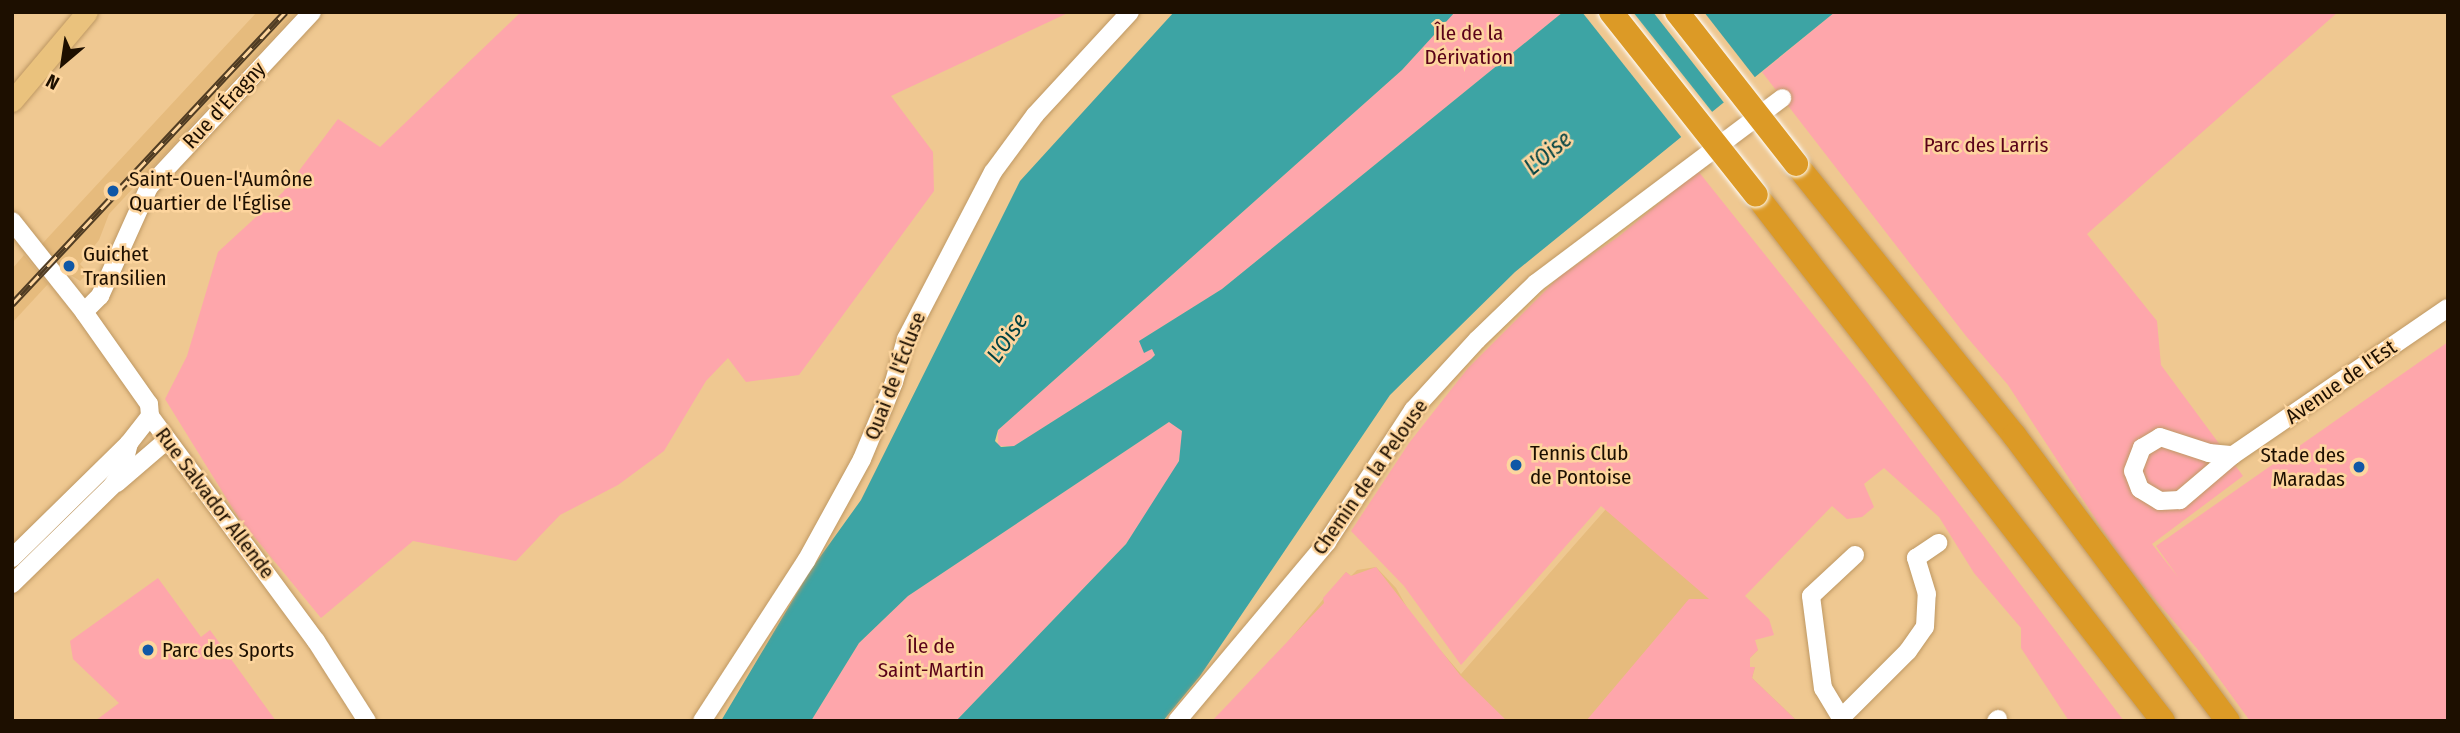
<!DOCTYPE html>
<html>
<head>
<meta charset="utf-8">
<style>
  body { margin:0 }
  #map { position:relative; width:2460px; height:733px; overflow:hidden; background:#efc891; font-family:"Fira Sans Condensed",sans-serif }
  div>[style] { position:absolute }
  .built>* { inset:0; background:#e6bb7d }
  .green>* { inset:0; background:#fea6ab }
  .water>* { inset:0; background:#3da4a4 }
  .pier>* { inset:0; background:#efc891 }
  .roads { filter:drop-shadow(0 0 2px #be9863) drop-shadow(0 0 2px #be9863) }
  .minor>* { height:18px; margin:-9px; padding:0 9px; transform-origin:9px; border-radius:9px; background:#fff }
  .major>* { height:21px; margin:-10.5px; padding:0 10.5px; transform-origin:10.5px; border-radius:10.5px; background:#eac27d }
  .highway>* { height:24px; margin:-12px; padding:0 12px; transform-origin:12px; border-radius:12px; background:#dc9a26 }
  .rail>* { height:7px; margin-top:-3.5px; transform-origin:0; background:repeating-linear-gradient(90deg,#fdd59e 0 13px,#503c23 0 26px); box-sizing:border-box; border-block:2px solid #503c23 }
  .bridges { filter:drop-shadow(0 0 2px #fff) drop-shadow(0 0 2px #fff) }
  .highway-bridge>* { height:24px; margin:-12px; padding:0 12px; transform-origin:12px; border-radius:12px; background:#dc9a26 }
  .dots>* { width:19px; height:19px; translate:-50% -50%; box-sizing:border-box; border:4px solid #fdd59e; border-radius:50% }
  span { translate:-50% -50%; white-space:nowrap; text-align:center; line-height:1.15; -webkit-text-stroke:5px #fdd59e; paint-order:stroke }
  .park-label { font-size:21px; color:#5a0219 }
  .street-label { font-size:21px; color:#1d0f00 }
  .poi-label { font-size:21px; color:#1d0f00 }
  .left { translate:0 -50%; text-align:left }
  .right { translate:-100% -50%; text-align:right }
  .water-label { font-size:23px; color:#014243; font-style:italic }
  .frame { position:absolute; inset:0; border:14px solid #1d0f00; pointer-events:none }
  .north { position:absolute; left:28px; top:28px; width:70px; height:70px; -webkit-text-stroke:5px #fdd59e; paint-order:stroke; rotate:209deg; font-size:19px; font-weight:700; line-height:28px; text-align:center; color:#1d0f00 }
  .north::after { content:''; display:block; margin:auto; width:24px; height:32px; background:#1d0f00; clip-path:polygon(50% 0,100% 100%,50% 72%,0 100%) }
</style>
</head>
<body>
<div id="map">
  <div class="built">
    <i style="clip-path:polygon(257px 12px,297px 12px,109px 214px,99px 240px,80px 264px,88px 273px,80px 281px,58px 267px,41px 245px)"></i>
    <i style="clip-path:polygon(24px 255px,48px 284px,12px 323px,12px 269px)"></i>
    <i style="clip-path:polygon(1606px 509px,1712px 600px,1758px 650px,1750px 658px,1750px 667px,1755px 667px,1752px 678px,1797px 721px,1222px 721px,1346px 572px,1351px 576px,1357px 570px,1376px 567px,1396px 588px,1414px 620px,1461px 674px)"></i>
  </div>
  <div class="green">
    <i style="clip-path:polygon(521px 12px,1070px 12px,891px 96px,933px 152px,934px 191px,799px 375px,746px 382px,728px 358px,706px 381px,664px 451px,618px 485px,560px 515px,516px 561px,413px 541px,321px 618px,238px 517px,165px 399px,187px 356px,218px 252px,283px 192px,338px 119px,380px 147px)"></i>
    <i style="clip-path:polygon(1455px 12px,1563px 12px,1222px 289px,1139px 341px,1152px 348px,1155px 355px,1151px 359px,1014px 446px,998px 446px,998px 430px,1402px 70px)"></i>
    <i style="clip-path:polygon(1835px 12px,2338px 12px,2087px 234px,2157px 321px,2161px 365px,2243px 476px,2152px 544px,2178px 577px,2156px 546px,2448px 342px,2448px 720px,2250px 721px,2199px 651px,2125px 564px,2008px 385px,1966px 336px,1762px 72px)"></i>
    <i style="clip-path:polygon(1698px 171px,1867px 382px,2124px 721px,2069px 721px,2021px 648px,2021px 628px,1974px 573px,1939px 517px,1884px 468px,1864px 484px,1874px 507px,1862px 517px,1847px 519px,1832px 506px,1745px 596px,1769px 619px,1774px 635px,1755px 640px,1758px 650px,1750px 658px,1750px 667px,1755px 667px,1752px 678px,1797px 721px,1586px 721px,1689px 599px,1709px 599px,1601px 506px,1461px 665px,1404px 586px,1351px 531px,1409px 443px,1468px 368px,1561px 275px,1618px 237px)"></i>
    <i style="clip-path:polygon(1169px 422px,1180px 427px,1183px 435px,1178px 465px,1126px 544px,956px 721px,811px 721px,859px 643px,908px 596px)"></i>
    <i style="clip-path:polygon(1376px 567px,1460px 675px,1507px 721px,1212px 721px,1324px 603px,1323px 598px,1346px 572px,1351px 576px)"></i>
    <i style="clip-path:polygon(158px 578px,201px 637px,210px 630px,276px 721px,95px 721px,119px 703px,73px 659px,70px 641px)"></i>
  </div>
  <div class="water">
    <i style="clip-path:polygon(1174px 12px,1455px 12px,1402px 70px,998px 430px,995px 441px,1001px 447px,1014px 446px,1151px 359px,1155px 355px,1152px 349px,1144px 353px,1139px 341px,1222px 289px,1563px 12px,1835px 12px,1515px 272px,1390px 395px,1200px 676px,1163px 721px,956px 721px,1126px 544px,1179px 461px,1182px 431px,1169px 422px,908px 596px,859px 643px,811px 721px,721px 721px,810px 571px,861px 500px,1020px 181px)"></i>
  </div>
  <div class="pier">
    <i style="clip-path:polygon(1582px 12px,1633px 12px,1713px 113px,1682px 138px)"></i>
    <i style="clip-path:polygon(1653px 12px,1704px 12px,1757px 80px,1725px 104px)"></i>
  </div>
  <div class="roads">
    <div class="minor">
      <i style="left:12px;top:221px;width:116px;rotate:51.6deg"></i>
      <i style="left:84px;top:312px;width:113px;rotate:54.8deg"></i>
      <i style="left:149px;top:404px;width:12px;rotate:85deg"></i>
      <i style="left:150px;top:416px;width:280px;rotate:53.6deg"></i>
      <i style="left:316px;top:641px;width:95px;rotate:57.5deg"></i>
      <i style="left:84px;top:312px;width:23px;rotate:-45deg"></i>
      <i style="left:100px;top:296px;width:120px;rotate:-65.8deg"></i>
      <i style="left:149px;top:187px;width:239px;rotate:-47deg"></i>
      <i style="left:2160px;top:437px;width:52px;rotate:18.1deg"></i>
      <i style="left:2209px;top:453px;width:24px;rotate:5deg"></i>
      <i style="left:2233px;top:455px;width:70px;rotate:139.7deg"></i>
      <i style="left:2180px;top:500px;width:20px;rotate:177deg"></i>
      <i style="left:2160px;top:501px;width:23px;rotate:-149deg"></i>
      <i style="left:2140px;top:489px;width:19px;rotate:-111deg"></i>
      <i style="left:2133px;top:471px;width:25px;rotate:-69deg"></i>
      <i style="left:2142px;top:448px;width:21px;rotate:-31deg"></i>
      <i style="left:2233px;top:455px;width:260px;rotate:-34.4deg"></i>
      <i style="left:117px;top:483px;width:66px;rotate:-40.7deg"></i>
      <i style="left:1855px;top:555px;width:60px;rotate:137deg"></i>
      <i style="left:1811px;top:596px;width:93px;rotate:82.6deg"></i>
      <i style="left:1823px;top:688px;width:35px;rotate:59deg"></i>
      <i style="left:1841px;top:718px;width:95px;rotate:-45deg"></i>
      <i style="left:1908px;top:651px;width:29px;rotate:-55deg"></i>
      <i style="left:1925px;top:627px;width:33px;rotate:-87deg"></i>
      <i style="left:1927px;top:594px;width:38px;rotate:-107deg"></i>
      <i style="left:1916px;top:558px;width:27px;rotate:-34deg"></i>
      <i style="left:12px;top:558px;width:164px;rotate:-44.5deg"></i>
      <i style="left:129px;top:443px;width:34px;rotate:-52deg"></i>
      <i style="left:12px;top:584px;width:140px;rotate:-44.4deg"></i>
      <i style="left:112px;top:486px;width:18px;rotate:-56deg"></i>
      <i style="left:122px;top:471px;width:29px;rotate:-76deg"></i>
      <i style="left:702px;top:721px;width:191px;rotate:-57deg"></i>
      <i style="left:806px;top:561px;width:116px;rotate:-61.2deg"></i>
      <i style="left:862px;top:459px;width:83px;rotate:-67.4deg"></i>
      <i style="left:894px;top:382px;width:45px;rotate:-74.4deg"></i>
      <i style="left:906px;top:339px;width:188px;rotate:-62.5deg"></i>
      <i style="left:993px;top:172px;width:71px;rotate:-53.6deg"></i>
      <i style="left:1035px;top:115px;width:140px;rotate:-47.3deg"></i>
      <i style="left:1177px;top:721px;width:234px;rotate:-50deg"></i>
      <i style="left:1327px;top:542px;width:158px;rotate:-56.9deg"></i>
      <i style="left:1413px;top:410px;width:95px;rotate:-47.6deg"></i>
      <i style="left:1477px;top:340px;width:82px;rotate:-44deg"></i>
      <i style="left:1536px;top:283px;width:308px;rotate:-36.9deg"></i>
      <i style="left:1996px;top:721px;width:3px;rotate:-45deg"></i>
    </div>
    <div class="major">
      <i style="left:12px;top:101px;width:116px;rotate:-49.9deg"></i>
    </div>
    <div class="highway">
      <i style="left:1796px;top:164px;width:348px;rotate:51.2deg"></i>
      <i style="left:2014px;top:435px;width:357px;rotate:53.2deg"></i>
      <i style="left:1756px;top:195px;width:665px;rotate:52.27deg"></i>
    </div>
  </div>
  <div class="rail">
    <i style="left:12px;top:304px;width:400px;rotate:-46.9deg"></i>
  </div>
  <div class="bridges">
    <div class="highway-bridge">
      <i style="left:1611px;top:12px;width:233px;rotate:51.6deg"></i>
      <i style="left:1677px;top:12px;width:193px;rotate:51.9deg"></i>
    </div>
  </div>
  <div class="dots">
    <i style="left:113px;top:191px;background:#1057a6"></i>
    <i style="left:69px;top:266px;background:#1057a6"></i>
    <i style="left:1516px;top:465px;background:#1057a6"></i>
    <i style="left:2359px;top:467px;background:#1057a6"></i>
    <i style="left:148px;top:650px;background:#1057a6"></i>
  </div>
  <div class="park-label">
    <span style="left:1469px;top:45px">Île de la<br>Dérivation</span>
    <span style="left:1986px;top:145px">Parc des Larris</span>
    <span style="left:931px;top:658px">Île de<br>Saint-Martin</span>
  </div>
  <div class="street-label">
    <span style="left:224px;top:105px;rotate:-47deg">Rue d'Éragny</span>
    <span style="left:895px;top:376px;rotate:-69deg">Quai de l'Écluse</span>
    <span style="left:2341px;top:382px;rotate:-35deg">Avenue de l'Est</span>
    <span style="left:1370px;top:477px;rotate:-55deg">Chemin de la Pelouse</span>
    <span style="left:215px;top:503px;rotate:53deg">Rue Salvador Allende</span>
  </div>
  <div class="poi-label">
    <span class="left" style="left:129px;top:191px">Saint-Ouen-l'Aumône<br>Quartier de l'Église</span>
    <span class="left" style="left:83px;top:266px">Guichet<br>Transilien</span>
    <span class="left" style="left:1530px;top:465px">Tennis Club<br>de Pontoise</span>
    <span class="right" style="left:2345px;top:467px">Stade des<br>Maradas</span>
    <span class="left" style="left:162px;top:650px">Parc des Sports</span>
  </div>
  <div class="water-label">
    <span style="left:1548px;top:153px;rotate:-40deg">L'Oise</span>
    <span style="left:1007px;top:338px;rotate:-56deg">L'Oise</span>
  </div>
  <div class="frame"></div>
  <div class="north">N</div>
</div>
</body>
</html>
